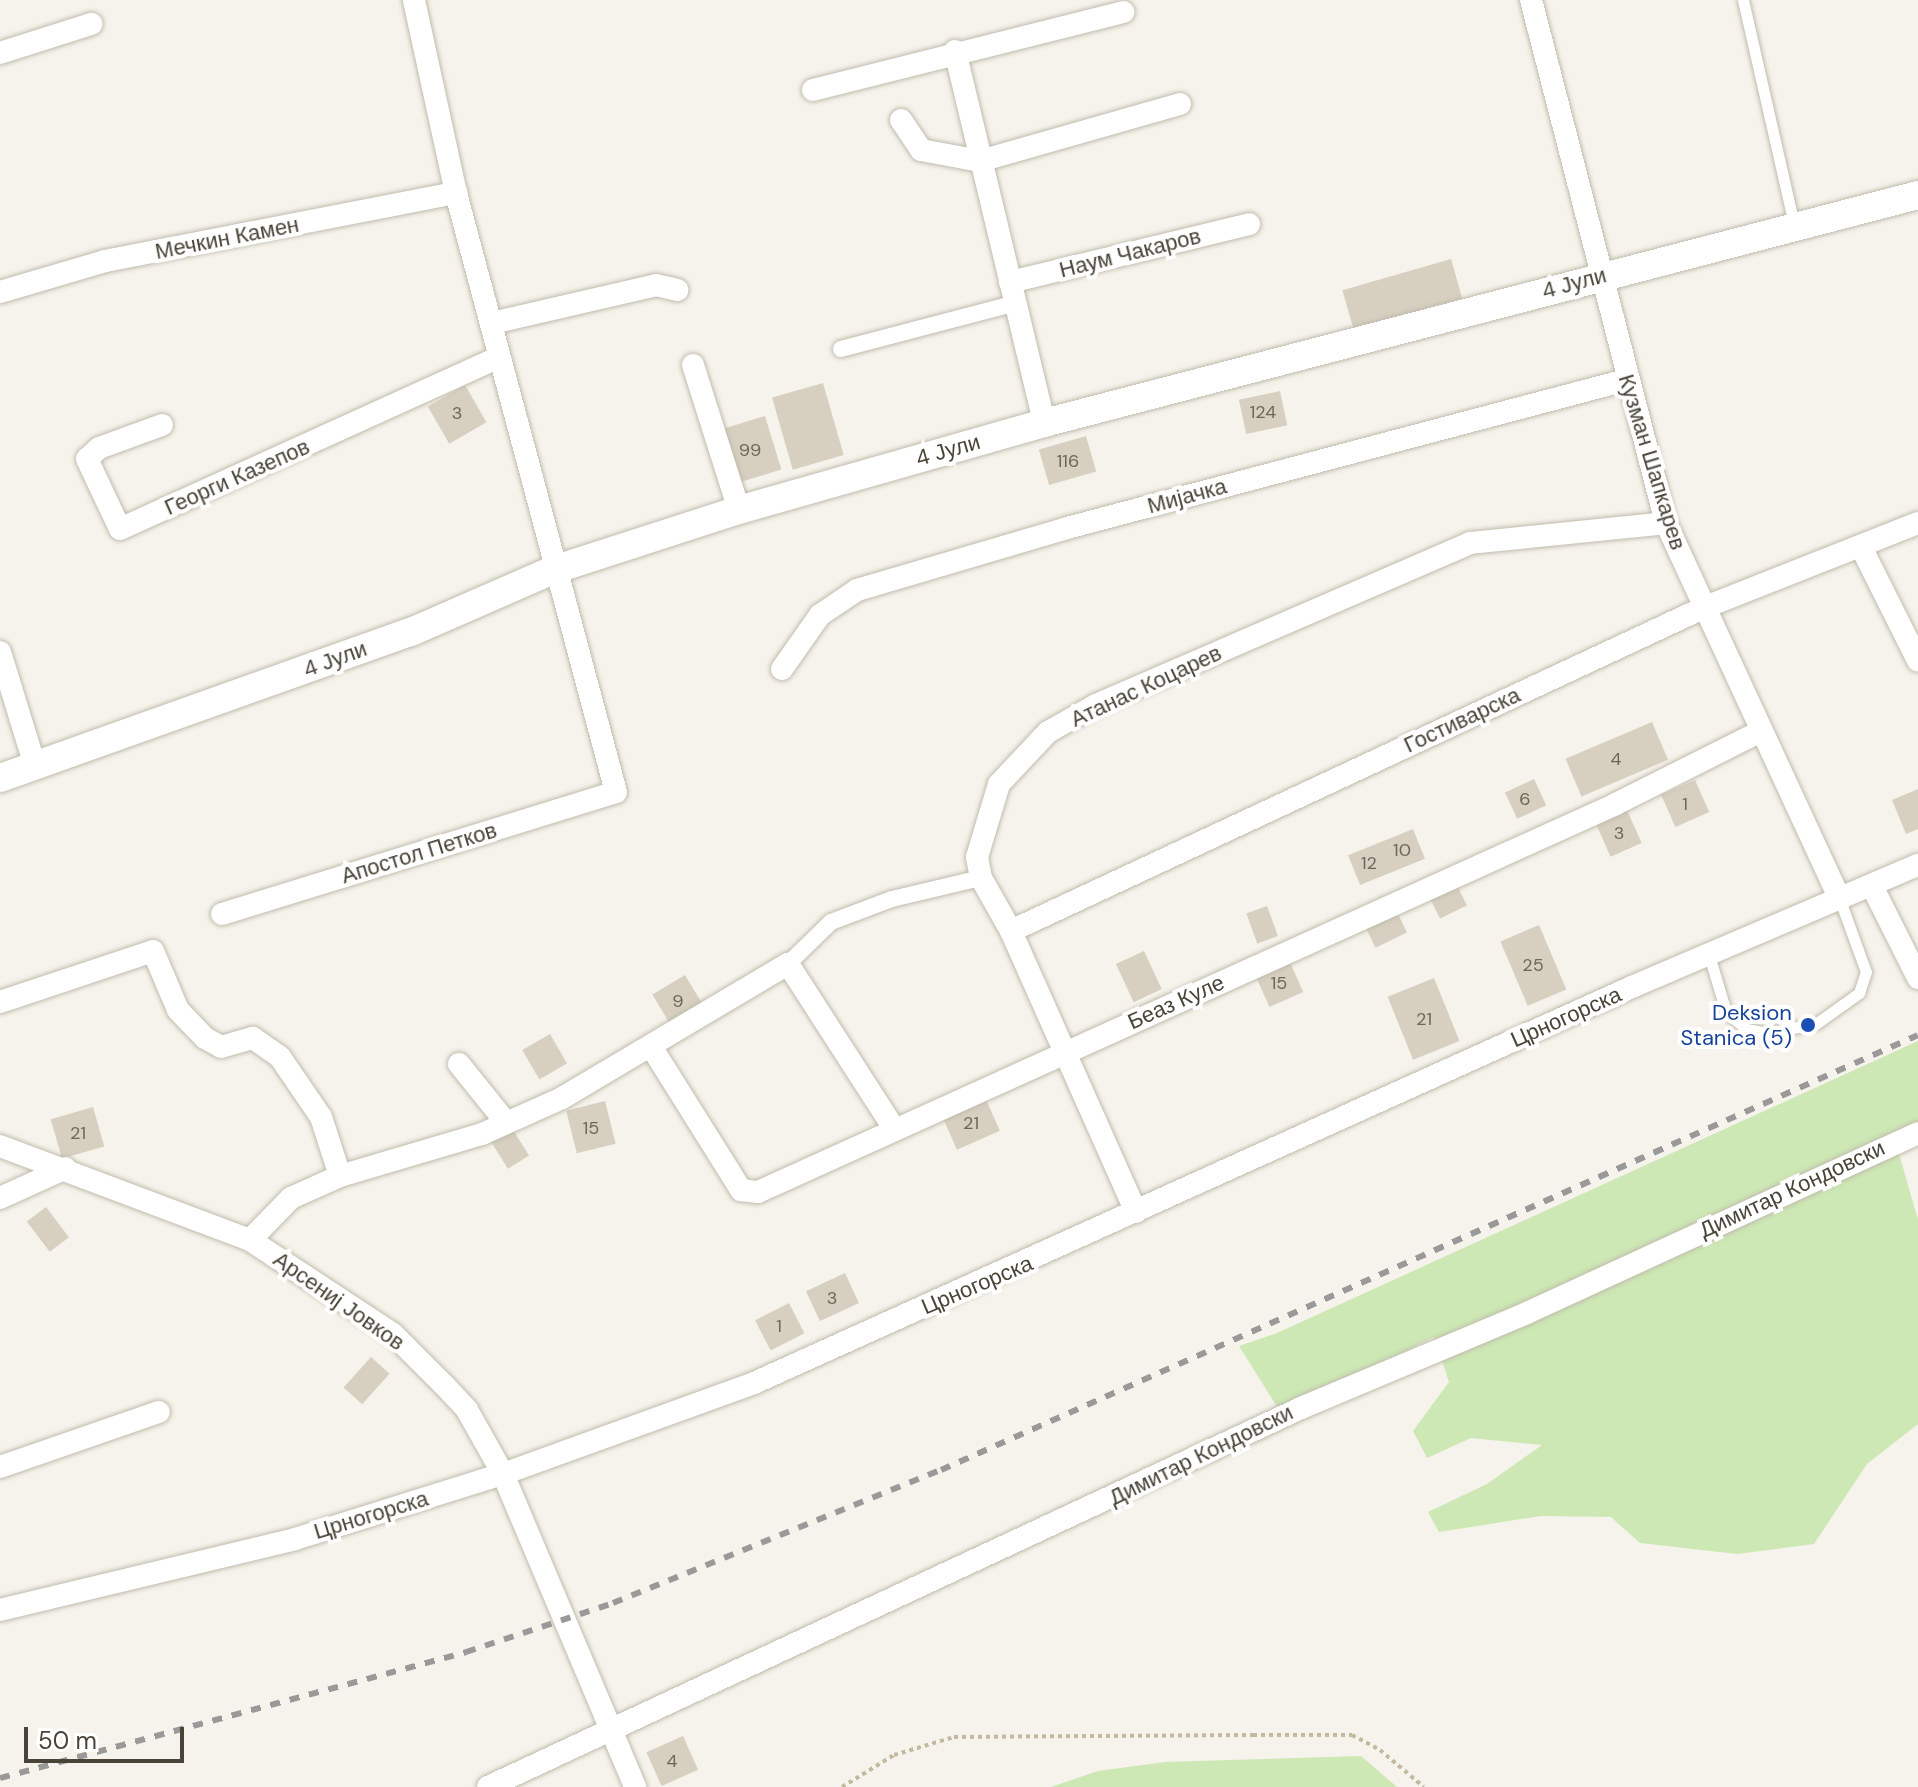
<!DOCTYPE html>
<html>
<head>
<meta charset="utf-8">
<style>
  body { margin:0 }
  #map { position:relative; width:1918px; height:1787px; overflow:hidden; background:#f5f3eb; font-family:"DM Sans",sans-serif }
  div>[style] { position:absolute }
  .green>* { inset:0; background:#cde8b4 }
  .building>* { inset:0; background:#d7d0c0; transform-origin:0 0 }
  .path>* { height:4px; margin-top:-2px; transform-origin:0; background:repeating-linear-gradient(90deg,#c2b99e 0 4px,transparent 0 8px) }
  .roads { filter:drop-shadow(0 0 2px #c1bbad) drop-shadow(0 0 2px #c1bbad) }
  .service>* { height:11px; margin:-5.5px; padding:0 5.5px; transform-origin:5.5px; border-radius:5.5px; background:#fff }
  .pedestrian>* { height:16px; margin:-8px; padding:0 8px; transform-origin:8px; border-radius:8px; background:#fff }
  .minor>* { height:22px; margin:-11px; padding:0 11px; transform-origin:11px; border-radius:11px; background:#fff }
  .tertiary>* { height:28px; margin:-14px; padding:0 14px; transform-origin:14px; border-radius:14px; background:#fff }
  .rail>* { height:6px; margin-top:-3px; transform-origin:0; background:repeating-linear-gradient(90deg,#999 0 10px,transparent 0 20px) }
  .dots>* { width:22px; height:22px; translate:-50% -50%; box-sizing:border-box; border:4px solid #fff; border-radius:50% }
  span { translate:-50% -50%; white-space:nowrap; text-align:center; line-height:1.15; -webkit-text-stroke:8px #fff; paint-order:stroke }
  .number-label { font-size:18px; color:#6c675a }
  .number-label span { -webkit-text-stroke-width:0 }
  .street-label { font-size:22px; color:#494438 }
  .transit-label { font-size:22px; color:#164399 }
  .right { translate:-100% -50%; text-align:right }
  .scale { position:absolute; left:24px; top:1727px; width:160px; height:36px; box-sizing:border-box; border:4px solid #494438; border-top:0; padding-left:10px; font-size:24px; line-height:28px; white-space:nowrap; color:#494438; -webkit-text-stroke:6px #fff; paint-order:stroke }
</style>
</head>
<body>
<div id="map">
  <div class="green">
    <i style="clip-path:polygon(1918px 1041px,1918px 1124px,1893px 1133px,1918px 1220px,1918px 1424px,1867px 1464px,1814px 1544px,1737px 1554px,1640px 1543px,1611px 1517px,1541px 1516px,1439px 1532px,1428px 1512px,1487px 1484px,1542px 1445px,1471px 1438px,1427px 1458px,1413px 1431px,1449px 1382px,1434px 1337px,1281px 1413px,1239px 1346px,1277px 1333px)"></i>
    <i style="clip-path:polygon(1361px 1756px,1397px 1787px,1051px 1787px,1098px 1771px,1165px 1762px)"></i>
  </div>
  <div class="building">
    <i style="left:1451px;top:259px;width:41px;height:113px;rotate:74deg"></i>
    <i style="left:823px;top:383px;width:75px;height:53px;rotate:74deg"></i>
    <i style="left:465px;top:385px;width:43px;height:43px;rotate:60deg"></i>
    <i style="left:1280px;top:391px;width:35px;height:42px;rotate:78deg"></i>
    <i style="left:765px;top:416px;width:56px;height:49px;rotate:73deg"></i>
    <i style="left:1086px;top:436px;width:37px;height:49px;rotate:74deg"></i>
    <i style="left:1652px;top:722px;width:41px;height:94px;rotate:67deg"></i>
    <i style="left:1534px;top:779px;width:29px;height:32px;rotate:65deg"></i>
    <i style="left:1695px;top:780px;width:35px;height:37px;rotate:66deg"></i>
    <i style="clip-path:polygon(1918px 789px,1918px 829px,1906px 834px,1892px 800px)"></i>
    <i style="left:1627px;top:810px;width:36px;height:34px;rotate:66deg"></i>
    <i style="left:1413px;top:829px;width:32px;height:70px;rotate:68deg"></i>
    <i style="left:1456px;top:883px;width:25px;height:30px;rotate:64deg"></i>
    <i style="left:1267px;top:906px;width:32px;height:22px;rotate:70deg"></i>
    <i style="left:1396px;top:910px;width:25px;height:35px;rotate:64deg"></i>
    <i style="left:1539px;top:925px;width:70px;height:42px;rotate:67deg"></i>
    <i style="left:1144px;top:951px;width:42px;height:31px;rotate:65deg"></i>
    <i style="left:1289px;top:960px;width:35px;height:37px;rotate:66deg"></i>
    <i style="left:685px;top:975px;width:37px;height:38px;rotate:59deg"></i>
    <i style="left:1434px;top:978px;width:68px;height:50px;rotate:68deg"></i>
    <i style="left:550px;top:1034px;width:34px;height:32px;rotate:60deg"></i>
    <i style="left:984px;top:1095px;width:39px;height:47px;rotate:66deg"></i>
    <i style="left:605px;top:1101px;width:44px;height:40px;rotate:76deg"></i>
    <i style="left:93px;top:1107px;width:41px;height:44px;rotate:74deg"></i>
    <i style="left:510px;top:1125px;width:36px;height:25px;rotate:58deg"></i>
    <i style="left:46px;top:1207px;width:38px;height:24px;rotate:53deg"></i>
    <i style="left:845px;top:1273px;width:33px;height:43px;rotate:65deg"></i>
    <i style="left:789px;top:1303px;width:34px;height:38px;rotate:63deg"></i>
    <i style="left:371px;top:1357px;width:25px;height:41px;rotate:42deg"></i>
    <i style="left:683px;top:1736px;width:37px;height:40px;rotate:66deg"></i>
  </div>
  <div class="path">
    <i style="left:842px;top:1787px;width:61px;rotate:-31.6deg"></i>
    <i style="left:894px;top:1755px;width:63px;rotate:-16.7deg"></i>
    <i style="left:954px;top:1737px;width:299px;rotate:-0.4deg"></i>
    <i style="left:1253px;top:1735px;width:99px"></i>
    <i style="left:1352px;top:1735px;width:32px;rotate:28deg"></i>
    <i style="left:1380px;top:1750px;width:57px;rotate:40.1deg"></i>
  </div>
  <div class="roads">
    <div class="service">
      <i style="left:1743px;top:0;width:230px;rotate:77.2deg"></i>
      <i style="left:1709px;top:955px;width:59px;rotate:73.4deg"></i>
      <i style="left:1726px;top:1012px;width:26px;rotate:40deg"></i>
      <i style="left:1746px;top:1029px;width:22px;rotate:10deg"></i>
      <i style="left:1768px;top:1033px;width:50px;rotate:-11.5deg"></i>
      <i style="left:1817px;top:1023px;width:52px;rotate:-35.5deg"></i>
      <i style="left:1859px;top:993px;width:22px;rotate:-72deg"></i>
      <i style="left:1866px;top:972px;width:77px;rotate:-109.9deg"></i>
    </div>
    <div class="pedestrian">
      <i style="left:841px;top:349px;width:181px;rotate:-14.7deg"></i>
      <i style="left:788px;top:964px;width:60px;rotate:-44.3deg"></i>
      <i style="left:831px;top:922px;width:65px;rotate:-20.7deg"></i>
      <i style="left:892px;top:899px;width:91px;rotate:-13.3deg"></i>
    </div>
    <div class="minor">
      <i style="left:1531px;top:0;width:540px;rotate:75.53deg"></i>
      <i style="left:1666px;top:523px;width:415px;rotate:65.2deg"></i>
      <i style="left:955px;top:51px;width:382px;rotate:76.5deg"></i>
      <i style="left:0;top:53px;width:96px;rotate:-17.7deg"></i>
      <i style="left:813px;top:90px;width:320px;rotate:-14.1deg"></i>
      <i style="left:901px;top:120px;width:36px;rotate:56deg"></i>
      <i style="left:921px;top:150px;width:60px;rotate:10.6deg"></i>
      <i style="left:980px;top:161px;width:208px;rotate:-15.9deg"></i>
      <i style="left:1010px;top:282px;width:246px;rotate:-13.6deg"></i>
      <i style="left:0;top:292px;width:109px;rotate:-16.4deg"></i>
      <i style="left:105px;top:261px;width:358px;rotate:-11deg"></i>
      <i style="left:492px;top:323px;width:168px;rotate:-13deg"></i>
      <i style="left:656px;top:285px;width:22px;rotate:13deg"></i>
      <i style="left:693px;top:365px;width:152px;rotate:72.4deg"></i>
      <i style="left:162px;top:425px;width:67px;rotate:159.9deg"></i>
      <i style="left:99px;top:448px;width:16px;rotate:137deg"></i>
      <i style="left:87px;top:459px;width:77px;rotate:64.8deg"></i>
      <i style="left:120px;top:529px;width:416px;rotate:-24.4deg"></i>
      <i style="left:1861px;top:547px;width:127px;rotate:63.4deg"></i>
      <i style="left:0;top:652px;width:119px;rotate:72.9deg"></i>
      <i style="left:782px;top:669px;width:66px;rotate:-54.9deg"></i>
      <i style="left:820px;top:615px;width:45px;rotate:-34deg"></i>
      <i style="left:857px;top:590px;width:219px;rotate:-16.4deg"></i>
      <i style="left:1067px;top:528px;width:578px;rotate:-14.83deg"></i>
      <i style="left:1872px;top:886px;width:103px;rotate:63.4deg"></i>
      <i style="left:222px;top:914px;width:412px;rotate:-17.2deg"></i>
      <i style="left:616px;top:792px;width:620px;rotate:-104.96deg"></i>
      <i style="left:456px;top:193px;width:198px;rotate:-102.3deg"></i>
      <i style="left:1011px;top:931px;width:764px;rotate:-25.02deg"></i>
      <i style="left:1703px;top:608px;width:231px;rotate:-21.6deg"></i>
      <i style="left:0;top:1002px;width:161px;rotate:-18.4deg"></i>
      <i style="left:153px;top:951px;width:64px;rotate:67deg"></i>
      <i style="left:178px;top:1010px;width:39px;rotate:46deg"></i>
      <i style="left:205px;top:1038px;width:18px;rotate:29deg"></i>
      <i style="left:221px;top:1047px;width:33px;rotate:-16deg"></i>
      <i style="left:253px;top:1038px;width:33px;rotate:35deg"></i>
      <i style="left:280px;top:1057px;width:73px;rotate:55.7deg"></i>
      <i style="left:321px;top:1117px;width:62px;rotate:72.1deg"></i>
      <i style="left:652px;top:1048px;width:168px;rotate:57.9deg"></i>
      <i style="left:741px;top:1190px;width:17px;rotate:7deg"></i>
      <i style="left:758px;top:1192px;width:942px;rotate:-24.33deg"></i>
      <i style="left:1616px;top:804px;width:162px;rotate:-26.7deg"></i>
      <i style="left:459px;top:1064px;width:72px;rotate:51.2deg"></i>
      <i style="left:0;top:1146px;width:267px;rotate:20.6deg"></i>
      <i style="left:250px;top:1240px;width:171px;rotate:33.3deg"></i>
      <i style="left:393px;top:1334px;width:72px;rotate:45deg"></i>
      <i style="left:444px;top:1385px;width:34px;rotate:47deg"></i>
      <i style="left:467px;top:1410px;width:73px;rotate:60.6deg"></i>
      <i style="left:503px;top:1474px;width:340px;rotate:67.1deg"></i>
      <i style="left:0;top:1198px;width:72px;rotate:-24.4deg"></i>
      <i style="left:1136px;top:1212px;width:308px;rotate:-114deg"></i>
      <i style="left:1011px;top:931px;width:61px;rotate:-119.5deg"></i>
      <i style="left:981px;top:878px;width:21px;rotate:-101deg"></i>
      <i style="left:977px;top:857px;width:76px;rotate:-73.2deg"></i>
      <i style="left:999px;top:784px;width:71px;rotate:-46.7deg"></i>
      <i style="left:1048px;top:732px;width:55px;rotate:-29.4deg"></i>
      <i style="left:1096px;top:705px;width:408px;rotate:-23.4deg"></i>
      <i style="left:1470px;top:543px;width:197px;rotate:-5.8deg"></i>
      <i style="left:250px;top:1240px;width:59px;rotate:-45.7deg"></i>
      <i style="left:291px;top:1198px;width:54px;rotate:-24.2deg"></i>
      <i style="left:340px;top:1176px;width:148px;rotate:-16.5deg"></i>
      <i style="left:482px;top:1134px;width:88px;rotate:-24.2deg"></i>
      <i style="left:562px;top:1098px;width:263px;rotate:-30.7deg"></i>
      <i style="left:788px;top:964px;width:197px;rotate:57.2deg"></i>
      <i style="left:0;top:1467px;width:168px;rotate:-19.1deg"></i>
      <i style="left:0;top:1610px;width:303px;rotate:-13.5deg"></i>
      <i style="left:295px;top:1539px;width:218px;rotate:-17.4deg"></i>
      <i style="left:503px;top:1474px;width:267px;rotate:-19.9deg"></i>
      <i style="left:754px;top:1383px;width:965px;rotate:-24.28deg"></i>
      <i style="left:1634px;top:986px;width:309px;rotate:-23.1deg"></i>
      <i style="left:488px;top:1787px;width:897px;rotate:-24.99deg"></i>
      <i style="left:1301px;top:1408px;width:245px;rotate:-22.8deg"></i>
      <i style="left:1527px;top:1313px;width:430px;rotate:-24.7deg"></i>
    </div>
    <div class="tertiary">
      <i style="left:0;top:778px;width:436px;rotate:-19.6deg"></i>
      <i style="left:411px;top:632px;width:155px;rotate:-23.6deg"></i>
      <i style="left:553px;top:570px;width:195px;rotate:-17.9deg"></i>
      <i style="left:739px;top:510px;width:317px;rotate:-15.9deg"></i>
      <i style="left:1044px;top:423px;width:903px;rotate:-14.62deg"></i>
    </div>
  </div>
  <div class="rail">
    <i style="left:0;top:1778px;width:483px;rotate:-15.1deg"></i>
    <i style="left:466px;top:1652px;width:155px;rotate:-18.4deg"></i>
    <i style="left:613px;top:1603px;width:354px;rotate:-22.1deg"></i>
    <i style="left:941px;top:1470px;width:1069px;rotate:-24deg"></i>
  </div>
  <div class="dots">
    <i style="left:1808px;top:1025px;background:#1a4fb4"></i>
  </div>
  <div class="number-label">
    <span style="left:1263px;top:412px">124</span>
    <span style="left:457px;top:413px">3</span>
    <span style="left:750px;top:450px">99</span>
    <span style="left:1068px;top:461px">116</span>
    <span style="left:1616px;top:759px">4</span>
    <span style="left:1525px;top:799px">6</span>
    <span style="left:1685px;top:804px">1</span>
    <span style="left:1619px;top:833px">3</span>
    <span style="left:1402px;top:850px">10</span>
    <span style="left:1369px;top:863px">12</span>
    <span style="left:1533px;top:965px">25</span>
    <span style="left:1279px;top:983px">15</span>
    <span style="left:678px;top:1001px">9</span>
    <span style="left:1424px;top:1019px">21</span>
    <span style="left:971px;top:1123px">21</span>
    <span style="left:591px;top:1128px">15</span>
    <span style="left:78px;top:1133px">21</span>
    <span style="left:832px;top:1298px">3</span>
    <span style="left:779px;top:1326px">1</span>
    <span style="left:672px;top:1761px">4</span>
  </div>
  <div class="street-label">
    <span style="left:227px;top:238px;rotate:-11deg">Мечкин Камен</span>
    <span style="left:1130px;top:253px;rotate:-14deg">Наум Чакаров</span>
    <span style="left:1574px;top:283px;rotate:-15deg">4 Јули</span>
    <span style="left:948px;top:450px;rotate:-16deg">4 Јули</span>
    <span style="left:1652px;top:462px;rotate:73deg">Кузман Шапкарев</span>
    <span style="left:237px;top:477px;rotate:-24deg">Георги Казепов</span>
    <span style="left:1187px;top:496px;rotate:-15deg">Мијачка</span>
    <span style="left:335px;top:659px;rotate:-20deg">4 Јули</span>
    <span style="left:1146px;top:686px;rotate:-25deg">Атанас Коцарев</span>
    <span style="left:1462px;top:720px;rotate:-25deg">Гостиварска</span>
    <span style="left:419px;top:853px;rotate:-17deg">Апостол Петков</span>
    <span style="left:1176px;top:1002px;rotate:-24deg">Беаз Куле</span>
    <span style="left:1566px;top:1017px;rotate:-24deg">Црногорска</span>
    <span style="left:1792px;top:1189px;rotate:-25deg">Димитар Кондовски</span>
    <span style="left:977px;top:1285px;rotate:-23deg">Црногорска</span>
    <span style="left:339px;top:1301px;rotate:35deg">Арсениј Јовков</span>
    <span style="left:1201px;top:1455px;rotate:-26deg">Димитар Кондовски</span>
    <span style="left:371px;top:1515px;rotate:-17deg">Црногорска</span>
  </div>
  <div class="transit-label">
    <span class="right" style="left:1792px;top:1025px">Deksion<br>Stanica (5)</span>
  </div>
  <div class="scale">50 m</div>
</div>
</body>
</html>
